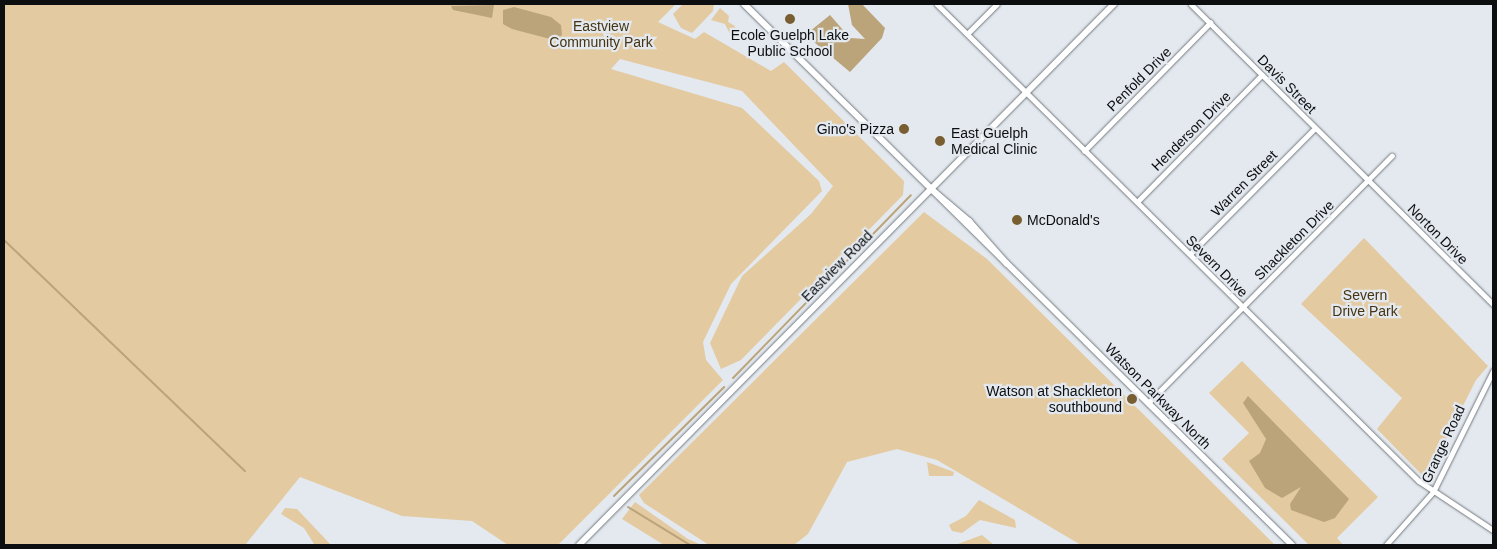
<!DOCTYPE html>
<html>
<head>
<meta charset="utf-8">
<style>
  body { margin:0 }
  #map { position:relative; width:1497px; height:549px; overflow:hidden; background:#e3e9ef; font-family:Arial,sans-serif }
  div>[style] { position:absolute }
  .green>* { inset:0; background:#e3caa1 }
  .water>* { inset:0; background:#bca47a }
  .stream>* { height:2px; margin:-1px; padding:0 1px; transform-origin:1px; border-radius:1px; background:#bca47a }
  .roads { filter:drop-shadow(0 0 1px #73797e) drop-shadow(0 0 1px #73797e) }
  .street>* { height:4.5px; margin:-2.25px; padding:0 2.25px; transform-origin:2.25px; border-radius:2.25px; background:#fff }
  .secondary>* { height:6px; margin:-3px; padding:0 3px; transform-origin:3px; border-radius:3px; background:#fff }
  .dots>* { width:14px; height:14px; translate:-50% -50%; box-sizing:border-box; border:2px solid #e3e9ef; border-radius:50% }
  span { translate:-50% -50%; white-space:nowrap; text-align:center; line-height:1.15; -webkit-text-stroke:4.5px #e3e9ef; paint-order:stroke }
  .park-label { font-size:14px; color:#453311 }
  .poi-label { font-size:14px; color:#0c0e10 }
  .right { translate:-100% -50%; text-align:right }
  .left { translate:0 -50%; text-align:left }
  .street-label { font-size:14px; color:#0c0e10 }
  .frame { position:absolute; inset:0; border:5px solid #0c0e10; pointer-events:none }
</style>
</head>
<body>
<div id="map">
  <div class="green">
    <i style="clip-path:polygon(4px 4px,676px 4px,658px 22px,695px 39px,704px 32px,771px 71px,784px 62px,904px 181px,903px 195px,741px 360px,721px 369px,710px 343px,742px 276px,811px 214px,833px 186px,742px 91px,620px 59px,611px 69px,742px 108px,819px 181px,822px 191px,731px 284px,703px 342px,706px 360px,723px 380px,558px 545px,508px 545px,472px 521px,402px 516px,300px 477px,245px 545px,4px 545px)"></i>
    <i style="clip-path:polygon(683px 4px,714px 4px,713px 11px,692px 33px,681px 28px,673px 14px)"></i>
    <i style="clip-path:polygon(720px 8px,729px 16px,728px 22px,735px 26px,737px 37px,731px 36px,725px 24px,711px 20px)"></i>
    <i style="clip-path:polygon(924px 212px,987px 259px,1275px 545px,1081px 545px,937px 460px,897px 449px,847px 462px,808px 534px,794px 545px,709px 545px,644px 503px,639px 495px)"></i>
    <i style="clip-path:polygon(1364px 238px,1488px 366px,1476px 380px,1426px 479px,1377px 429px,1402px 398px,1301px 304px)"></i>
    <i style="clip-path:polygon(1242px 361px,1378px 497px,1337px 538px,1343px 545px,1309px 545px,1222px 459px,1249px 433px,1209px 393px)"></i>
    <i style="clip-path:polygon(927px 462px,954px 472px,953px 476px,929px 476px)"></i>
    <i style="clip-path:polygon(979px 500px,1015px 520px,1016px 528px,980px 520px,962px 533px,952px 531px,949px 525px,966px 516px)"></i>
    <i style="clip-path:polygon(635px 502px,688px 539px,701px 545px,664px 545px,622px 519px)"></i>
    <i style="clip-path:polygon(285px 508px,297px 509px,331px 545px,314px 544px,304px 528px,281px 514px)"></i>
    <i style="clip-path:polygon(982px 535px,994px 545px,955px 545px)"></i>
  </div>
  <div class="water">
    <i style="clip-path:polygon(848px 4px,862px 4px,885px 28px,882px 38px,850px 72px,814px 42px,809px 32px,830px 15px,850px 38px,865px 39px,852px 25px)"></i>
    <i style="clip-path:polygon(494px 5px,492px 18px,453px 10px,451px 6px)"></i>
    <i style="clip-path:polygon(514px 7px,551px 17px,561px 25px,562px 35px,554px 40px,512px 29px,503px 24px,503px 10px)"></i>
    <i style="clip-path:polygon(1248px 396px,1349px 499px,1335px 518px,1324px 522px,1291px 510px,1290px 504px,1301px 487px,1282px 498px,1265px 488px,1249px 461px,1260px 453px,1266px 439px,1243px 403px)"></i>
  </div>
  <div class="stream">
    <i style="left:4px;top:240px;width:334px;rotate:43.8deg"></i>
    <i style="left:733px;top:378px;width:255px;rotate:-45.8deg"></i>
    <i style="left:614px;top:496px;width:155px;rotate:-44.7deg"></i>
    <i style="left:628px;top:507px;width:73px;rotate:31.5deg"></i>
  </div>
  <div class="roads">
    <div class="street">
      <i style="left:937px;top:4px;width:678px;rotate:44.7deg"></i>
      <i style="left:1419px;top:481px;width:89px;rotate:33.5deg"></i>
      <i style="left:1191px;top:4px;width:426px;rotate:44.8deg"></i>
      <i style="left:967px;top:34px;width:42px;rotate:-45deg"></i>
      <i style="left:1084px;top:151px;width:180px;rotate:-45.5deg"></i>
      <i style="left:1137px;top:202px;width:178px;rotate:-45.5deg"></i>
      <i style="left:1190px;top:254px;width:177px;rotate:-45.2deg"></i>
      <i style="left:1148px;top:403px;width:347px;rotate:-45.4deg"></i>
      <i style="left:1386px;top:545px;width:71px;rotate:-48.4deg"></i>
      <i style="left:1433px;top:492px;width:135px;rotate:-63.6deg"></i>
    </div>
    <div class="secondary">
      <i style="left:744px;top:4px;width:770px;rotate:44.63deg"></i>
      <i style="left:931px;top:189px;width:50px;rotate:40.1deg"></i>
      <i style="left:969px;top:221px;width:57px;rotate:48.5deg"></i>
      <i style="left:579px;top:545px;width:761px;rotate:-45.32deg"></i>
    </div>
  </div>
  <div class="dots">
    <i style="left:790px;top:19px;background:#785e30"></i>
    <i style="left:904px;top:129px;background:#785e30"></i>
    <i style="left:940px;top:141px;background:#785e30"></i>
    <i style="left:1017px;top:220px;background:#785e30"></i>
    <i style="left:1132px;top:399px;background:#785e30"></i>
  </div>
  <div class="park-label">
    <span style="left:601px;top:34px">Eastview<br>Community Park</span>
    <span style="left:1365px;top:303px">Severn<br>Drive Park</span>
  </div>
  <div class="poi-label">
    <span style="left:790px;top:43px">Ecole Guelph Lake<br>Public School</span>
    <span class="right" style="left:894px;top:129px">Gino's Pizza</span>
    <span class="left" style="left:951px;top:141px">East Guelph<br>Medical Clinic</span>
    <span class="left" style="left:1027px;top:220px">McDonald's</span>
    <span class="right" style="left:1122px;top:399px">Watson at Shackleton<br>southbound</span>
  </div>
  <div class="street-label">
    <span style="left:1139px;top:79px;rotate:-45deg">Penfold Drive</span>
    <span style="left:1287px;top:84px;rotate:45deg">Davis Street</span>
    <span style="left:1191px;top:131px;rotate:-45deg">Henderson Drive</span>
    <span style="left:1244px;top:183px;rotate:-45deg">Warren Street</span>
    <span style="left:1438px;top:234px;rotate:45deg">Norton Drive</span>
    <span style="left:1294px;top:240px;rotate:-45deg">Shackleton Drive</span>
    <span style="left:837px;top:266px;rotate:-45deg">Eastview Road</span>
    <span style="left:1217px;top:266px;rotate:45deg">Severn Drive</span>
    <span style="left:1158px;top:396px;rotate:45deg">Watson Parkway North</span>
    <span style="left:1443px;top:444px;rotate:-65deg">Grange Road</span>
  </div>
  <div class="frame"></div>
</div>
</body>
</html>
